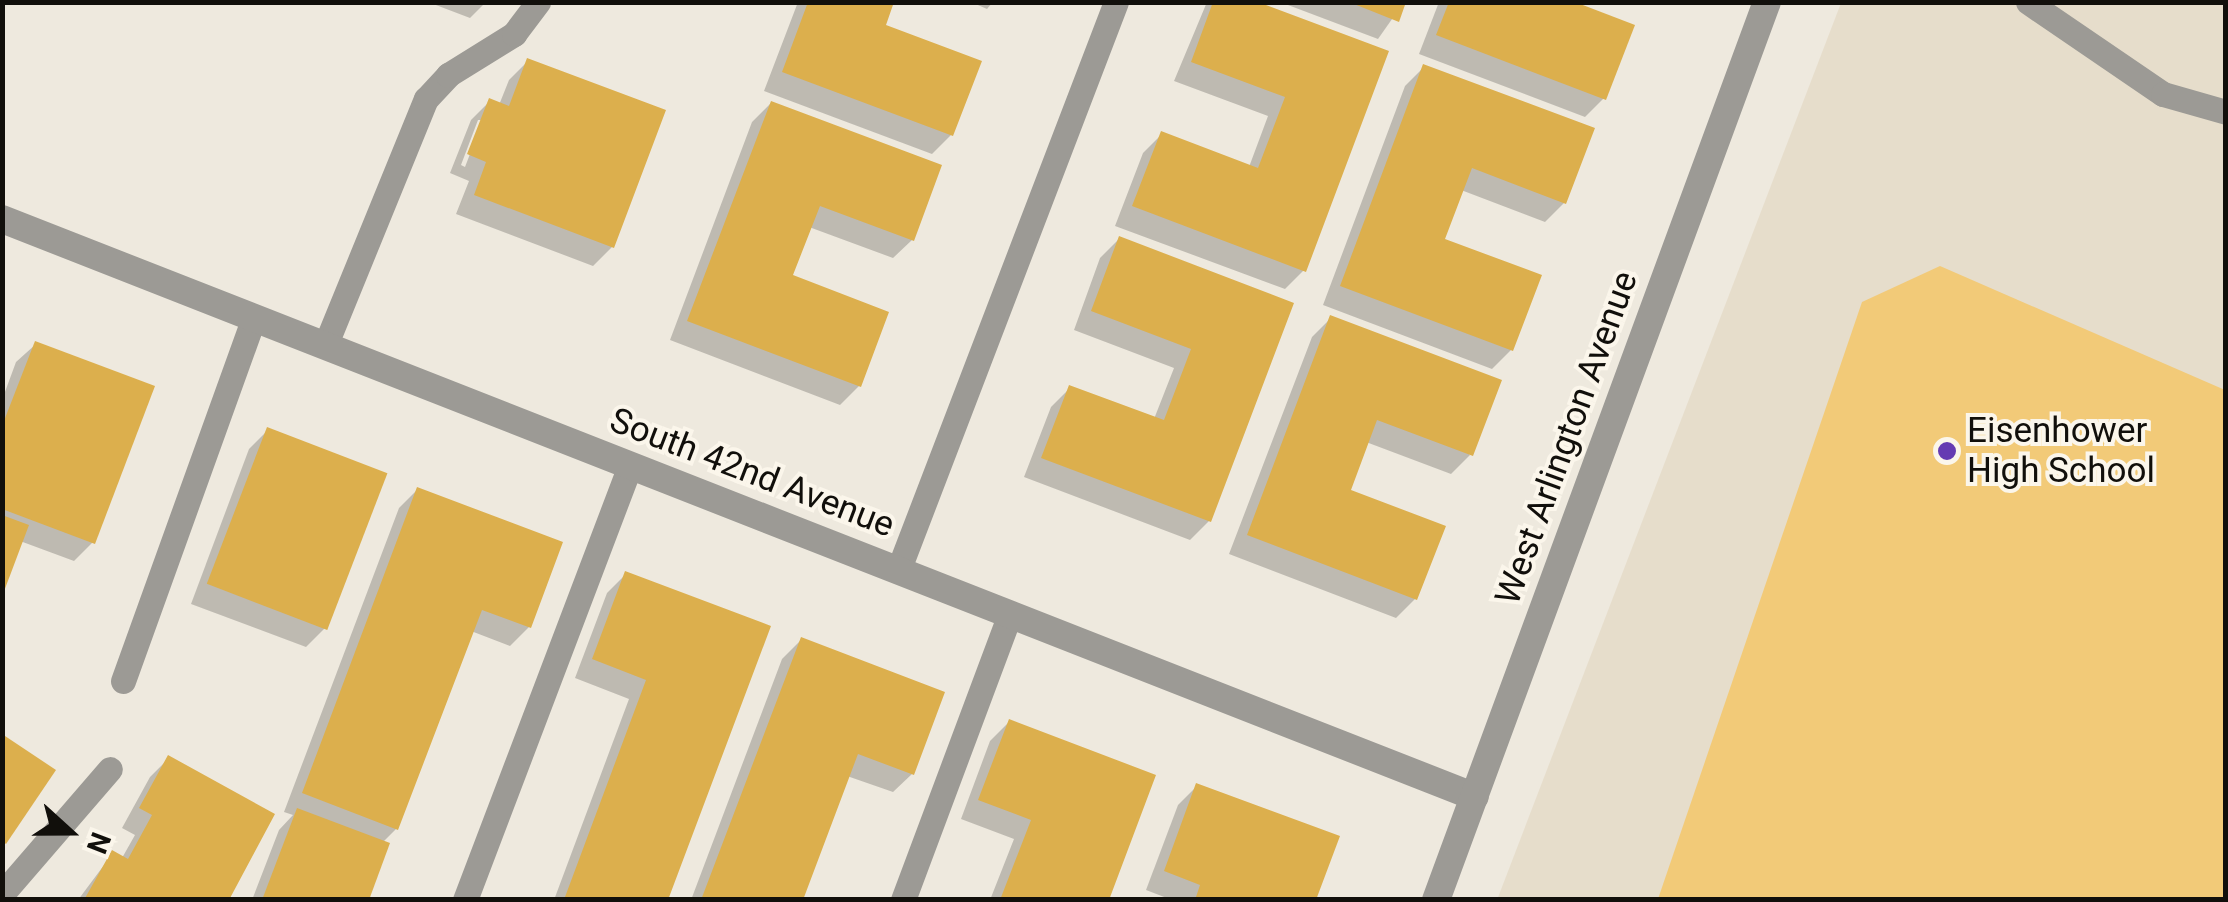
<!DOCTYPE html>
<html>
<head>
<meta charset="utf-8">
<style>
  body { margin:0 }
  #map { position:relative; width:2228px; height:902px; overflow:hidden; background:#eee9de; font-family:Roboto,sans-serif }
  div>[style] { position:absolute }
  [style*='--x'] { left:calc(var(--x)*1px); top:calc(var(--y)*1px); width:calc(var(--w)*1px); rotate:calc(var(--a)*1deg) }
  .built>* { inset:0; background:#e6ddcb }
  .green>* { inset:0; background:#f2ca78 }
  .shadow>* { inset:0; background:#0003 }
  .building>* { inset:0; background:#dcaf4d; transform-origin:0 0 }
  .service>* { height:25px; margin:-12.5px; padding:0 12.5px; transform-origin:12.5px; border-radius:12.5px; background:#9c9a95 }
  .minor>* { height:28px; margin:-14px; padding:0 14px; transform-origin:14px; border-radius:14px; background:#9c9a95 }
  .dots>* { width:28px; height:28px; translate:-50% -50%; box-sizing:border-box; border:5px solid #fbf6eb; border-radius:50% }
  span { translate:-50% -50%; white-space:nowrap; text-align:center; line-height:1.15; -webkit-text-stroke:8px #fbf6eb; paint-order:stroke }
  .poi-label { font-size:35px; color:#110f0b }
  .left { translate:0 -50%; text-align:left }
  .street-label { font-size:35px; color:#110f0b }
  .frame { position:absolute; inset:0; border:5px solid #110f0b; pointer-events:none }
  .north { position:absolute; left:20px; top:782px; width:100px; height:100px; -webkit-text-stroke:8px #fbf6eb; paint-order:stroke; rotate:111deg; font-size:28px; font-weight:700; line-height:40px; text-align:center; color:#110f0b }
  .north::after { content:''; display:block; margin:auto; width:35px; height:45px; background:#110f0b; clip-path:polygon(50% 0,100% 100%,50% 72%,0 100%) }
</style>
</head>
<body>
<div id="map">
  <div class="built">
    <i style="clip-path:polygon(1841px 3px,2225px 3px,2225px 899px,1497px 900px)"></i>
  </div>
  <div class="green">
    <i style="clip-path:polygon(1940px 266px,2225px 390px,2225px 899px,1658px 899px,1862px 302px)"></i>
  </div>
  <div class="shadow">
    <i style="clip-path:polygon(428px 2px,486px 2px,470px 18px)"></i>
    <i style="clip-path:polygon(798px 2px,891px 2px,883px 26px,951px 135px,932px 154px,764px 91px)"></i>
    <i style="clip-path:polygon(971px 2px,993px 2px,987px 9px)"></i>
    <i style="clip-path:polygon(1207px 2px,1251px 2px,1386px 53px,1304px 270px,1285px 289px,1115px 226px,1143px 153px,1162px 134px,1249px 167px,1268px 116px,1174px 81px)"></i>
    <i style="clip-path:polygon(1280px 2px,1404px 2px,1378px 39px)"></i>
    <i style="clip-path:polygon(1439px 2px,1568px 2px,1604px 98px,1585px 117px,1419px 54px)"></i>
    <i style="clip-path:polygon(evenodd,528px 61px,612px 247px,593px 266px,456px 214px,469px 181px,450px 173px,471px 120px,490px 101px,499px 105px,509px 80px,528px 61px,478px 120px,483px 120px,465px 167px,461px 165px,478px 120px)"></i>
    <i style="clip-path:polygon(1424px 67px,1564px 203px,1545px 222px,1461px 190px,1442px 240px,1511px 350px,1492px 369px,1323px 305px,1405px 86px)"></i>
    <i style="clip-path:polygon(771px 103px,912px 240px,893px 258px,809px 227px,790px 277px,859px 386px,840px 405px,670px 340px,752px 122px)"></i>
    <i style="clip-path:polygon(1119px 239px,1291px 304px,1209px 521px,1190px 540px,1024px 477px,1051px 407px,1070px 388px,1154px 419px,1174px 368px,1074px 330px,1100px 258px)"></i>
    <i style="clip-path:polygon(1331px 318px,1470px 455px,1451px 474px,1366px 442px,1348px 492px,1415px 599px,1396px 618px,1229px 554px,1312px 337px)"></i>
    <i style="clip-path:polygon(36px 344px,93px 542px,74px 561px,20px 541px,2px 588px,2px 400px,16px 362px)"></i>
    <i style="clip-path:polygon(268px 430px,325px 628px,306px 647px,191px 604px,249px 449px)"></i>
    <i style="clip-path:polygon(418px 489px,529px 627px,510px 646px,471px 631px,396px 829px,382px 843px,366px 900px,252px 900px,279px 830px,293px 815px,284px 812px,399px 508px)"></i>
    <i style="clip-path:polygon(626px 574px,768px 628px,666px 900px,554px 900px,629px 699px,575px 678px,607px 593px)"></i>
    <i style="clip-path:polygon(801px 640px,912px 774px,893px 792px,847px 776px,801px 900px,691px 900px,782px 659px)"></i>
    <i style="clip-path:polygon(1009px 722px,1106px 900px,990px 900px,1014px 839px,961px 819px,990px 741px)"></i>
    <i style="clip-path:polygon(169px 758px,226px 900px,78px 900px,113px 853px,122px 858px,135px 835px,122px 828px,150px 777px)"></i>
    <i style="clip-path:polygon(1197px 786px,1314px 900px,1172px 900px,1146px 890px,1178px 805px)"></i>
  </div>
  <div class="building">
    <i style="clip-path:polygon(808px 2px,894px 2px,886px 25px,982px 61px,953px 136px,782px 72px)"></i>
    <i style="clip-path:polygon(1213px 2px,1258px 2px,1389px 51px,1306px 272px,1132px 206px,1161px 131px,1258px 168px,1285px 97px,1191px 62px)"></i>
    <i style="clip-path:polygon(1349px 2px,1406px 2px,1399px 22px)"></i>
    <i style="clip-path:polygon(1449px 2px,1575px 2px,1635px 25px,1606px 100px,1436px 35px)"></i>
    <i style="clip-path:polygon(527px 58px,666px 110px,614px 248px,474px 195px,486px 162px,467px 154px,489px 98px,509px 106px)"></i>
    <i style="clip-path:polygon(1423px 64px,1595px 128px,1566px 204px,1472px 168px,1445px 239px,1542px 275px,1513px 351px,1340px 286px)"></i>
    <i style="clip-path:polygon(771px 101px,942px 165px,914px 241px,820px 206px,793px 275px,889px 312px,861px 387px,687px 321px)"></i>
    <i style="clip-path:polygon(1119px 236px,1294px 303px,1211px 522px,1041px 458px,1069px 385px,1164px 420px,1191px 349px,1091px 311px)"></i>
    <i style="clip-path:polygon(1330px 315px,1502px 380px,1473px 456px,1377px 420px,1351px 490px,1446px 526px,1417px 600px,1247px 535px)"></i>
    <i style="clip-path:polygon(35px 341px,155px 386px,95px 544px,2px 509px,2px 426px)"></i>
    <i style="left:267px;top:427px;width:129px;height:168px;rotate:21deg"></i>
    <i style="clip-path:polygon(417px 487px,563px 542px,531px 628px,482px 610px,398px 830px,302px 793px)"></i>
    <i style="clip-path:polygon(2px 515px,29px 525px,3px 594px,2px 594px)"></i>
    <i style="clip-path:polygon(625px 571px,771px 626px,668px 900px,571px 900px,565px 897px,646px 680px,592px 659px)"></i>
    <i style="clip-path:polygon(801px 637px,945px 692px,914px 775px,858px 754px,803px 900px,701px 900px)"></i>
    <i style="clip-path:polygon(1009px 719px,1156px 775px,1109px 900px,1000px 900px,1031px 820px,978px 800px)"></i>
    <i style="clip-path:polygon(2px 734px,56px 770px,6px 844px,2px 841px)"></i>
    <i style="clip-path:polygon(168px 755px,275px 814px,229px 900px,84px 900px,112px 850px,128px 859px,152px 815px,139px 808px)"></i>
    <i style="clip-path:polygon(1196px 783px,1340px 836px,1316px 900px,1195px 900px,1200px 885px,1164px 871px)"></i>
    <i style="clip-path:polygon(297px 808px,390px 843px,369px 900px,262px 900px)"></i>
  </div>
  <div class="service">
    <i style="--x:2028;--y:2;--w:163;--a:34.3"></i>
    <i style="--x:2163;--y:94;--w:66;--a:15.9"></i>
    <i style="--x:325;--y:346;--w:267;--a:-67.8"></i>
    <i style="--x:426;--y:99;--w:33;--a:-47"></i>
    <i style="--x:448;--y:75;--w:78;--a:-31.8"></i>
    <i style="--x:514;--y:34;--w:40;--a:-53"></i>
    <i style="--x:898;--y:571;--w:609;--a:-69.04"></i>
    <i style="--x:123;--y:681;--w:387;--a:-70.2"></i>
    <i style="--x:2;--y:894;--w:165;--a:-49.2"></i>
    <i style="--x:465;--y:900;--w:465;--a:-69.2"></i>
    <i style="--x:903;--y:900;--w:305;--a:-69.5"></i>
  </div>
  <div class="minor">
    <i style="--x:2;--y:219;--w:1582;--a:21.42"></i>
    <i style="--x:1436;--y:900;--w:957;--a:-69.77"></i>
  </div>
  <div class="dots">
    <i style="left:1947px;top:451px;background:#653bb2"></i>
  </div>
  <div class="poi-label">
    <span class="left" style="left:1967px;top:451px">Eisenhower<br>High School</span>
  </div>
  <div class="street-label">
    <span style="left:1567px;top:438px;rotate:-70deg">West Arlington Avenue</span>
    <span style="left:752px;top:473px;rotate:21deg">South 42nd Avenue</span>
  </div>
  <div class="frame"></div>
  <div class="north">N</div>
</div>
</body>
</html>
